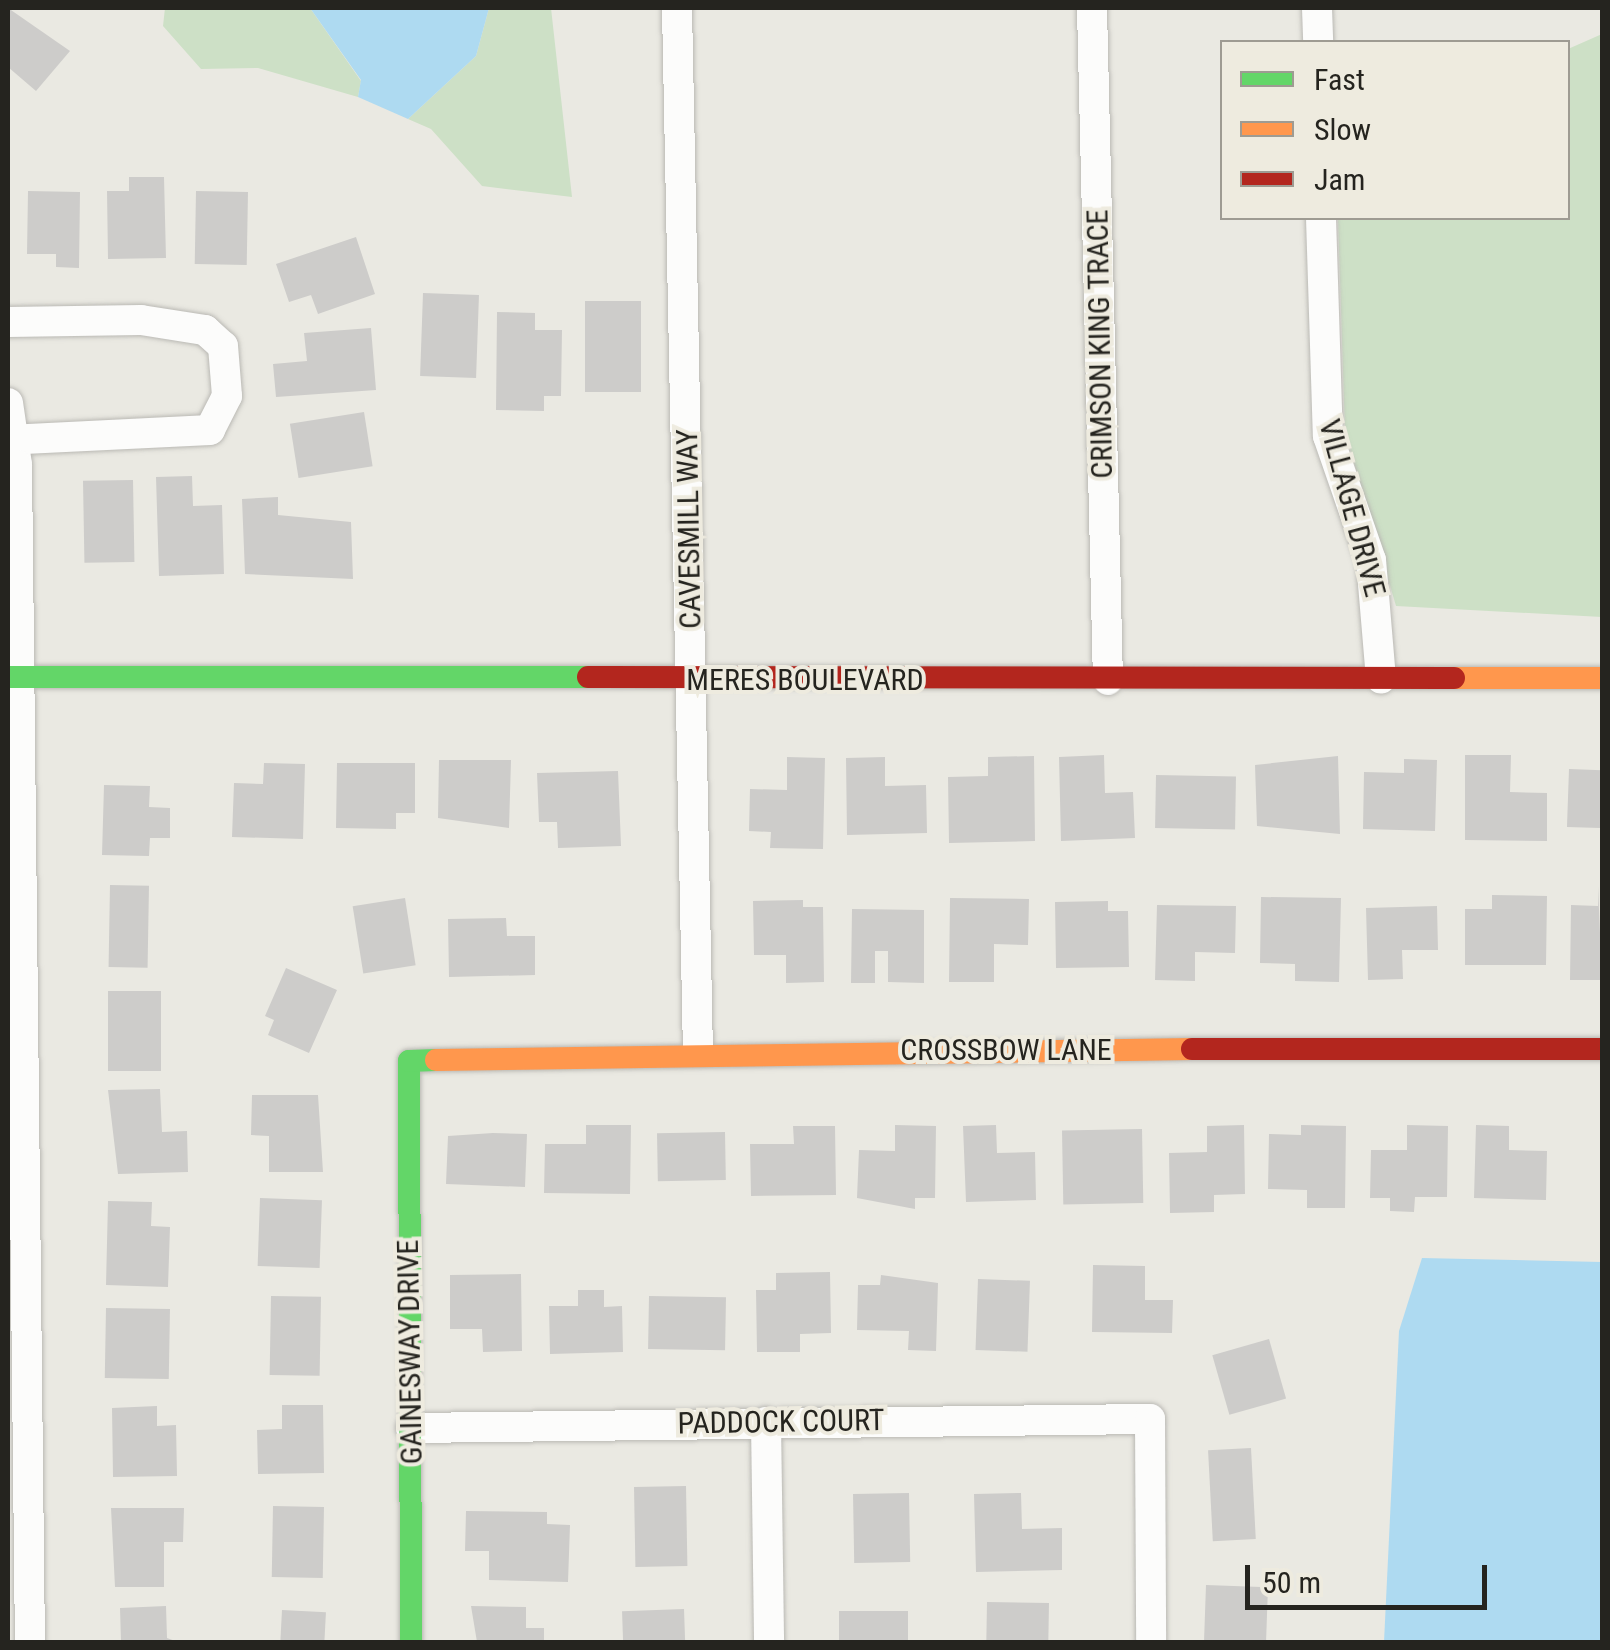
<!DOCTYPE html>
<html>
<head>
<meta charset="utf-8">
<style>
  body { margin:0 }
  #map { position:relative; width:1610px; height:1650px; overflow:hidden; background:#eae9e2; font-family:"Roboto Condensed",sans-serif }
  div>[style] { position:absolute }
  [style*='--x'] { left:calc(var(--x)*1px); top:calc(var(--y)*1px); width:calc(var(--w)*1px); rotate:calc(var(--a)*1deg) }
  .green>* { inset:0; background:#cde0c6 }
  .water>* { inset:0; background:#aedaf1 }
  .building>* { inset:0; background:#cdccca; transform-origin:0 0 }
  .roads { filter:drop-shadow(0 0 2px #bab9b4) drop-shadow(0 0 2px #bab9b4) }
  .street>* { height:30px; margin:-15px; padding:0 15px; transform-origin:15px; border-radius:15px; background:#fcfcfb }
  .fast>* { height:22px; margin:-11px; padding:0 11px; transform-origin:11px; border-radius:11px; background:#63d668 }
  .slow>* { height:22px; margin:-11px; padding:0 11px; transform-origin:11px; border-radius:11px; background:#ff974d }
  .jam>* { height:22px; margin:-11px; padding:0 11px; transform-origin:11px; border-radius:11px; background:#b3261e }
  span { translate:-50% -50%; white-space:nowrap; text-align:center; line-height:1.15; -webkit-text-stroke:8px #eeebdf; paint-order:stroke }
  .street-label { font-size:30px; color:#25241f }
  .frame { position:absolute; inset:0; border:10px solid #25241f; pointer-events:none }
  .legend { position:absolute; left:1220px; top:40px; width:350px; height:180px; box-sizing:border-box; background:#eeebdf; border:2px solid #9e9b92; margin:0; padding:12px 18px; list-style:none; font-size:30px; color:#25241f }
  .legend li { display:flex; align-items:center; gap:20px; height:50px }
  .legend b { width:50px; border:2px solid #9e9b92 }
  .scale { position:absolute; left:1245px; top:1565px; width:242px; height:45px; box-sizing:border-box; border:5px solid #25241f; border-top:0; padding-left:12px; font-size:30px; line-height:35px; white-space:nowrap; color:#25241f; -webkit-text-stroke:8px #eeebdf; paint-order:stroke }
</style>
</head>
<body>
<div id="map">
  <div class="green">
    <i style="clip-path:polygon(165px 8px,310px 8px,361px 81px,358px 97px,258px 68px,201px 69px,163px 26px)"></i>
    <i style="clip-path:polygon(489px 8px,551px 8px,572px 197px,482px 186px,431px 129px,408px 119px,476px 56px)"></i>
    <i style="clip-path:polygon(1602px 34px,1602px 617px,1396px 606px,1345px 432px,1338px 218px,1568px 218px,1568px 49px)"></i>
  </div>
  <div class="water">
    <i style="clip-path:polygon(310px 8px,489px 8px,476px 56px,408px 119px,358px 97px,361px 80px)"></i>
    <i style="clip-path:polygon(1422px 1258px,1602px 1262px,1602px 1642px,1384px 1642px,1399px 1331px)"></i>
  </div>
  <div class="building">
    <i style="clip-path:polygon(8px 8px,70px 51px,36px 91px,8px 67px)"></i>
    <i style="clip-path:polygon(129px 177px,164px 177px,166px 258px,108px 259px,107px 191px,129px 191px)"></i>
    <i style="clip-path:polygon(28px 191px,80px 192px,79px 268px,56px 267px,56px 254px,27px 254px)"></i>
    <i style="left:196px;top:191px;width:52px;height:73px;rotate:1deg"></i>
    <i style="clip-path:polygon(356px 237px,375px 294px,318px 314px,311px 295px,289px 302px,276px 264px)"></i>
    <i style="left:423px;top:293px;width:56px;height:83px;rotate:2deg"></i>
    <i style="left:585px;top:301px;width:56px;height:91px"></i>
    <i style="clip-path:polygon(497px 312px,535px 313px,535px 330px,562px 330px,561px 396px,544px 396px,544px 411px,496px 410px)"></i>
    <i style="clip-path:polygon(371px 328px,376px 390px,276px 397px,273px 364px,307px 361px,304px 333px)"></i>
    <i style="left:364px;top:412px;width:55px;height:75px;rotate:81deg"></i>
    <i style="clip-path:polygon(192px 476px,193px 506px,222px 505px,224px 574px,159px 576px,156px 477px)"></i>
    <i style="left:133px;top:480px;width:82px;height:50px;rotate:89deg"></i>
    <i style="clip-path:polygon(278px 497px,278px 515px,351px 522px,353px 579px,245px 574px,242px 499px)"></i>
    <i style="clip-path:polygon(1104px 755px,1105px 793px,1133px 792px,1135px 838px,1061px 841px,1059px 757px)"></i>
    <i style="clip-path:polygon(1465px 755px,1511px 755px,1510px 792px,1547px 793px,1547px 841px,1465px 840px)"></i>
    <i style="clip-path:polygon(1034px 756px,1035px 841px,949px 843px,948px 777px,988px 776px,988px 757px)"></i>
    <i style="clip-path:polygon(1338px 756px,1340px 834px,1257px 826px,1255px 765px)"></i>
    <i style="clip-path:polygon(787px 757px,825px 758px,823px 849px,770px 848px,771px 832px,749px 831px,750px 789px,787px 790px)"></i>
    <i style="clip-path:polygon(885px 757px,885px 786px,926px 785px,927px 833px,847px 835px,846px 758px)"></i>
    <i style="clip-path:polygon(1404px 759px,1437px 760px,1435px 831px,1363px 829px,1364px 772px,1404px 773px)"></i>
    <i style="clip-path:polygon(439px 760px,511px 760px,509px 828px,438px 818px)"></i>
    <i style="clip-path:polygon(264px 763px,305px 764px,303px 839px,232px 837px,234px 783px,263px 784px)"></i>
    <i style="clip-path:polygon(337px 763px,415px 763px,415px 813px,396px 813px,396px 829px,336px 828px)"></i>
    <i style="left:1569px;top:769px;width:33px;height:58px;rotate:2deg"></i>
    <i style="clip-path:polygon(618px 771px,621px 846px,558px 848px,557px 822px,539px 822px,537px 773px)"></i>
    <i style="left:1156px;top:775px;width:80px;height:53px;rotate:1deg"></i>
    <i style="clip-path:polygon(104px 785px,150px 786px,149px 807px,170px 808px,170px 838px,150px 838px,149px 856px,102px 855px)"></i>
    <i style="left:110px;top:885px;width:39px;height:82px;rotate:1deg"></i>
    <i style="clip-path:polygon(1598px 886px,1602px 980px,1570px 980px,1571px 905px,1598px 906px)"></i>
    <i style="clip-path:polygon(1492px 895px,1547px 896px,1546px 965px,1465px 965px,1465px 909px,1492px 909px)"></i>
    <i style="clip-path:polygon(1261px 897px,1341px 898px,1339px 982px,1295px 981px,1295px 964px,1260px 963px)"></i>
    <i style="left:405px;top:898px;width:68px;height:53px;rotate:81deg"></i>
    <i style="clip-path:polygon(950px 898px,1029px 899px,1028px 945px,994px 944px,994px 982px,949px 982px)"></i>
    <i style="clip-path:polygon(803px 900px,803px 907px,823px 907px,824px 982px,786px 983px,786px 955px,754px 955px,753px 901px)"></i>
    <i style="clip-path:polygon(1108px 901px,1108px 911px,1128px 911px,1129px 967px,1056px 968px,1055px 902px)"></i>
    <i style="clip-path:polygon(1157px 905px,1236px 906px,1235px 953px,1195px 952px,1195px 981px,1155px 980px)"></i>
    <i style="clip-path:polygon(1437px 906px,1438px 950px,1402px 950px,1403px 979px,1368px 980px,1366px 908px)"></i>
    <i style="clip-path:polygon(852px 909px,924px 910px,924px 983px,888px 982px,888px 951px,875px 951px,875px 983px,851px 983px)"></i>
    <i style="clip-path:polygon(506px 918px,507px 936px,535px 936px,535px 975px,449px 977px,448px 919px)"></i>
    <i style="clip-path:polygon(286px 968px,337px 990px,309px 1053px,268px 1035px,274px 1020px,265px 1016px)"></i>
    <i style="left:108px;top:991px;width:53px;height:80px"></i>
    <i style="clip-path:polygon(160px 1089px,162px 1132px,187px 1131px,188px 1172px,118px 1174px,108px 1090px)"></i>
    <i style="clip-path:polygon(252px 1095px,318px 1095px,323px 1172px,269px 1172px,269px 1136px,251px 1135px)"></i>
    <i style="clip-path:polygon(586px 1125px,631px 1125px,630px 1194px,544px 1193px,545px 1144px,586px 1144px)"></i>
    <i style="clip-path:polygon(895px 1125px,936px 1126px,935px 1198px,915px 1198px,915px 1209px,857px 1198px,859px 1150px,895px 1151px)"></i>
    <i style="clip-path:polygon(996px 1125px,997px 1153px,1035px 1152px,1036px 1200px,966px 1202px,963px 1126px)"></i>
    <i style="clip-path:polygon(1244px 1125px,1245px 1194px,1214px 1195px,1214px 1212px,1170px 1213px,1169px 1153px,1207px 1152px,1207px 1126px)"></i>
    <i style="clip-path:polygon(1301px 1125px,1346px 1126px,1345px 1208px,1307px 1208px,1307px 1190px,1268px 1189px,1269px 1134px,1301px 1135px)"></i>
    <i style="clip-path:polygon(1407px 1125px,1448px 1126px,1447px 1197px,1415px 1197px,1414px 1212px,1390px 1211px,1390px 1198px,1370px 1198px,1371px 1150px,1407px 1150px)"></i>
    <i style="clip-path:polygon(1476px 1125px,1509px 1126px,1509px 1150px,1547px 1151px,1546px 1200px,1474px 1198px)"></i>
    <i style="clip-path:polygon(793px 1126px,835px 1126px,836px 1195px,751px 1196px,750px 1144px,794px 1144px)"></i>
    <i style="left:1142px;top:1129px;width:74px;height:80px;rotate:89deg"></i>
    <i style="left:725px;top:1132px;width:48px;height:68px;rotate:89deg"></i>
    <i style="clip-path:polygon(493px 1133px,527px 1134px,525px 1187px,446px 1184px,448px 1136px)"></i>
    <i style="left:260px;top:1198px;width:62px;height:68px;rotate:2deg"></i>
    <i style="clip-path:polygon(108px 1201px,152px 1202px,151px 1226px,170px 1227px,168px 1287px,106px 1285px)"></i>
    <i style="clip-path:polygon(1093px 1265px,1145px 1266px,1145px 1300px,1173px 1300px,1172px 1333px,1092px 1332px)"></i>
    <i style="clip-path:polygon(830px 1272px,831px 1333px,800px 1334px,800px 1352px,757px 1352px,756px 1290px,776px 1290px,776px 1273px)"></i>
    <i style="clip-path:polygon(521px 1274px,522px 1351px,483px 1352px,482px 1329px,450px 1329px,450px 1275px)"></i>
    <i style="clip-path:polygon(881px 1275px,938px 1283px,936px 1351px,908px 1350px,909px 1331px,857px 1330px,858px 1285px,880px 1285px)"></i>
    <i style="left:978px;top:1279px;width:52px;height:71px;rotate:2deg"></i>
    <i style="clip-path:polygon(578px 1290px,604px 1290px,604px 1307px,622px 1306px,623px 1352px,550px 1354px,549px 1306px,578px 1306px)"></i>
    <i style="left:271px;top:1296px;width:50px;height:79px;rotate:1deg"></i>
    <i style="left:649px;top:1296px;width:77px;height:53px;rotate:1deg"></i>
    <i style="left:106px;top:1308px;width:64px;height:70px;rotate:1deg"></i>
    <i style="left:1269px;top:1339px;width:62px;height:59px;rotate:74deg"></i>
    <i style="clip-path:polygon(282px 1405px,323px 1405px,324px 1473px,258px 1474px,257px 1430px,282px 1429px)"></i>
    <i style="clip-path:polygon(157px 1406px,157px 1426px,176px 1425px,177px 1476px,113px 1477px,112px 1408px)"></i>
    <i style="left:1251px;top:1448px;width:91px;height:43px;rotate:87deg"></i>
    <i style="left:686px;top:1486px;width:80px;height:52px;rotate:89deg"></i>
    <i style="left:909px;top:1493px;width:69px;height:56px;rotate:89deg"></i>
    <i style="clip-path:polygon(1021px 1493px,1022px 1529px,1062px 1528px,1062px 1570px,976px 1572px,974px 1494px)"></i>
    <i style="left:273px;top:1506px;width:51px;height:71px;rotate:1deg"></i>
    <i style="clip-path:polygon(111px 1508px,184px 1508px,183px 1542px,164px 1542px,164px 1587px,115px 1587px)"></i>
    <i style="clip-path:polygon(466px 1511px,547px 1512px,547px 1524px,570px 1525px,568px 1582px,489px 1580px,489px 1551px,465px 1551px)"></i>
    <i style="left:1206px;top:1585px;width:62px;height:57px;rotate:2deg"></i>
    <i style="left:987px;top:1602px;width:62px;height:40px;rotate:1deg"></i>
    <i style="clip-path:polygon(166px 1606px,167px 1638px,178px 1642px,121px 1642px,120px 1608px)"></i>
    <i style="clip-path:polygon(471px 1606px,526px 1607px,526px 1628px,544px 1628px,544px 1642px,477px 1642px)"></i>
    <i style="left:684px;top:1609px;width:33px;height:62px;rotate:88deg"></i>
    <i style="left:282px;top:1610px;width:44px;height:32px;rotate:3deg"></i>
    <i style="left:908px;top:1611px;width:31px;height:69px;rotate:90deg"></i>
  </div>
  <div class="roads">
    <div class="street">
      <i style="--x:677;--y:8;--w:1042;--a:88.85"></i>
      <i style="--x:1092;--y:8;--w:672;--a:88.64"></i>
      <i style="--x:1317;--y:8;--w:34;--a:88"></i>
      <i style="--x:1321;--y:218;--w:218;--a:88.2"></i>
      <i style="--x:1328;--y:436;--w:131;--a:70.9"></i>
      <i style="--x:1371;--y:560;--w:119;--a:85.2"></i>
      <i style="--x:8;--y:322;--w:133;--a:-0.9"></i>
      <i style="--x:141;--y:320;--w:65;--a:8.9"></i>
      <i style="--x:205;--y:330;--w:24;--a:42"></i>
      <i style="--x:223;--y:346;--w:50;--a:85.4"></i>
      <i style="--x:227;--y:396;--w:38;--a:117"></i>
      <i style="--x:210;--y:430;--w:202;--a:177.2"></i>
      <i style="--x:8;--y:403;--w:63;--a:81.7"></i>
      <i style="--x:17;--y:465;--w:1177;--a:89.37"></i>
      <i style="--x:766;--y:1422;--w:220;--a:89.2"></i>
      <i style="--x:411;--y:1428;--w:739;--a:-0.7"></i>
      <i style="--x:1150;--y:1419;--w:223;--a:89.7"></i>
    </div>
    <div class="fast">
      <i style="--x:8;--y:677;--w:580;--a:0"></i>
      <i style="--x:411;--y:1642;--w:581;--a:-90.2"></i>
      <i style="--x:409;--y:1061;--w:27;--a:-2"></i>
    </div>
    <div class="slow">
      <i style="--x:1454;--y:678;--w:148;--a:0"></i>
      <i style="--x:436;--y:1060;--w:756;--a:-0.83"></i>
    </div>
    <div class="jam">
      <i style="--x:588;--y:677;--w:866;--a:0.07"></i>
      <i style="--x:1192;--y:1049;--w:410;--a:0"></i>
    </div>
  </div>
  <div class="street-label">
    <span style="left:1100px;top:344px;rotate:-91deg">CRIMSON KING TRACE</span>
    <span style="left:1352px;top:508px;rotate:75deg">VILLAGE DRIVE</span>
    <span style="left:689px;top:529px;rotate:-91deg">CAVESMILL WAY</span>
    <span style="left:805px;top:680px">MERES BOULEVARD</span>
    <span style="left:1006px;top:1050px">CROSSBOW LANE</span>
    <span style="left:410px;top:1352px;rotate:-91deg">GAINESWAY DRIVE</span>
    <span style="left:781px;top:1422px;rotate:-1deg">PADDOCK COURT</span>
  </div>
  <div class="frame"></div>
  <ul class="legend">
  <li><b style="height:12px;background:#63d668"></b>Fast</li>
  <li><b style="height:12px;background:#ff974d"></b>Slow</li>
  <li><b style="height:12px;background:#b3261e"></b>Jam</li>
  </ul>
  <div class="scale">50 m</div>
</div>
</body>
</html>
